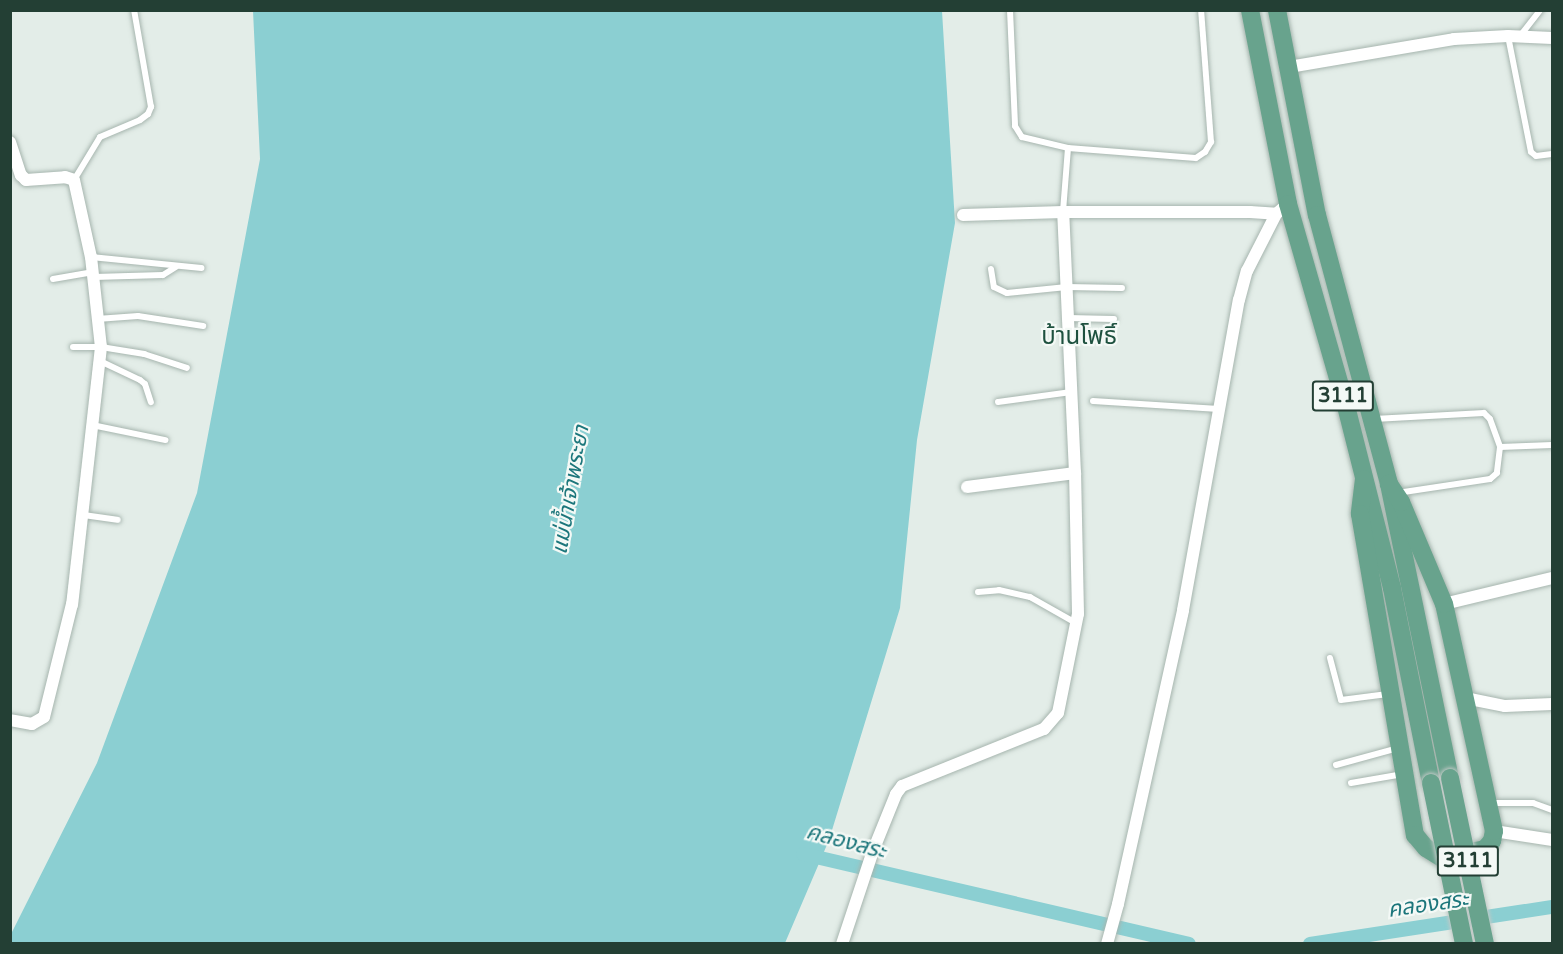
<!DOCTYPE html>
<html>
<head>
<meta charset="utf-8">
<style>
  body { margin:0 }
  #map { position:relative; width:1563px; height:954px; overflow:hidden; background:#e3ede8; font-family:"Varela Round","Noto Sans Thai",sans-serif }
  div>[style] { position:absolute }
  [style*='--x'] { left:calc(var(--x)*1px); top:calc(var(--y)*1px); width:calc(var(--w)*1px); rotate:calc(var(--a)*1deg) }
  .water>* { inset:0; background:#8bcfd2 }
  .canal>* { height:14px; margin:-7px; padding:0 7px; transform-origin:7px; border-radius:7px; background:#8bcfd2 }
  .roads { filter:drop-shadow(0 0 2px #a6b5ae) drop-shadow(0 0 2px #a6b5ae) }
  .lane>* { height:6px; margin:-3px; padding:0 3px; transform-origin:3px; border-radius:3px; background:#fff }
  .street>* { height:12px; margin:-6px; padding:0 6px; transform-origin:6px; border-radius:6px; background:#fff }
  .primary>* { height:18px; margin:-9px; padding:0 9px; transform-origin:9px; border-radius:9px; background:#68a38d }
  .bridges { filter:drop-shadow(0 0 2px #c1c9c6) drop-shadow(0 0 2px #c1c9c6) }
  .primary-bridge>* { height:18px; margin:-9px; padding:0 9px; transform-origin:9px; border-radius:9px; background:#68a38d }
  span { translate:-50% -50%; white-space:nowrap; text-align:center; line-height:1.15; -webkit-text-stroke:4.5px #f4f9f6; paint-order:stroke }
  .shield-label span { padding:2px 4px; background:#f4f9f6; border:2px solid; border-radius:4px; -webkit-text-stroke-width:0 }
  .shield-label { font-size:20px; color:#233f34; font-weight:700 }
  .water-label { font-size:22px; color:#1c767b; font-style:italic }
  .quarter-label { font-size:24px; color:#1e513f }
  .frame { position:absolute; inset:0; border:12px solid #233f34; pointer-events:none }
</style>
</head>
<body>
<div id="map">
  <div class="water">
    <i style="clip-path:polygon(253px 11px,942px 11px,955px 223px,917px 440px,900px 608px,829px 840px,785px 943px,11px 943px,11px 934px,97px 763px,197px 493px,260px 159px)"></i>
  </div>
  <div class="canal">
    <i style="--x:803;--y:854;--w:396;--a:13.1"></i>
    <i style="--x:1310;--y:944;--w:245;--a:-8.7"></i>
  </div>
  <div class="roads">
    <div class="lane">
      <i style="--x:1010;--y:10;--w:116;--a:87.5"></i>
      <i style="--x:1015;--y:126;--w:13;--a:58"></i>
      <i style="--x:1022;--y:137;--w:47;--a:13.4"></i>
      <i style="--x:1068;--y:148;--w:64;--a:94.5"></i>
      <i style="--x:1508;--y:36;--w:118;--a:78.8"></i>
      <i style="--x:1531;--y:152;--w:6;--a:39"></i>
      <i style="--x:1536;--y:156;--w:16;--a:-7"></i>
      <i style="--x:1520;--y:36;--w:33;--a:-52"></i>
      <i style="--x:1068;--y:148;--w:128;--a:4.5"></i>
      <i style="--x:1196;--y:158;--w:11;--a:-34"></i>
      <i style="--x:1205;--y:152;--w:12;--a:-59"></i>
      <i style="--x:1211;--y:142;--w:132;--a:-94.3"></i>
      <i style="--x:74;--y:180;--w:50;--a:-58.8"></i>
      <i style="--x:100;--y:137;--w:43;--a:-23"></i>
      <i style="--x:140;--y:120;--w:10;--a:-37"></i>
      <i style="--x:148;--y:114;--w:8;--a:-67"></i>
      <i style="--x:151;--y:107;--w:98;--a:-99.9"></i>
      <i style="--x:91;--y:257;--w:111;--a:5.7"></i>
      <i style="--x:991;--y:269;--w:18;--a:81"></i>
      <i style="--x:994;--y:287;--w:14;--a:25"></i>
      <i style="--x:1007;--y:293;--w:60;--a:-5.7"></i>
      <i style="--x:1067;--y:287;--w:55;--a:1"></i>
      <i style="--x:94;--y:277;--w:69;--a:-1.7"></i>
      <i style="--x:163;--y:275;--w:15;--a:-32"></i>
      <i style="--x:53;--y:279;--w:41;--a:-9.9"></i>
      <i style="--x:1068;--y:318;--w:46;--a:1.2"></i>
      <i style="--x:97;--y:319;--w:41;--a:-4.2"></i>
      <i style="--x:138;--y:316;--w:66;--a:8.7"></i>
      <i style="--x:73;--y:347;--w:28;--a:0"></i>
      <i style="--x:101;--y:347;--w:44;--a:9.2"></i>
      <i style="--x:144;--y:354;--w:45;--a:18"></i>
      <i style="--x:100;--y:361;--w:44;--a:25.4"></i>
      <i style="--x:140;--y:380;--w:6;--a:39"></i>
      <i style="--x:145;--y:384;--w:19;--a:72"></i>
      <i style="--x:1093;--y:401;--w:126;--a:3.6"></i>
      <i style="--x:998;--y:402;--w:74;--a:-7.8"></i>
      <i style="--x:1374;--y:419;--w:110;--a:-3.1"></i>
      <i style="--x:1484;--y:413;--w:8;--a:45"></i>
      <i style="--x:1490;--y:419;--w:30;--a:70"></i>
      <i style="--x:1500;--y:447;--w:26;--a:97"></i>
      <i style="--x:1497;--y:473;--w:9;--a:139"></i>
      <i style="--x:1490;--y:479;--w:94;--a:171.4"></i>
      <i style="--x:92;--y:425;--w:75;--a:11.6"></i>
      <i style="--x:1500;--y:447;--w:52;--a:-2.2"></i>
      <i style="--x:83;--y:515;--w:35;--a:8"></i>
      <i style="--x:978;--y:592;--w:21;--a:-5"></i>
      <i style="--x:999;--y:590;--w:32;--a:13"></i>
      <i style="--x:1030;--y:597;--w:53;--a:29.5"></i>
      <i style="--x:1330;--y:658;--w:43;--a:75.3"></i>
      <i style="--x:1341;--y:700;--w:47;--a:-7.3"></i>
      <i style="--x:1336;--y:765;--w:64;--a:-15.3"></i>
      <i style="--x:1351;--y:783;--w:53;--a:-9.8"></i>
      <i style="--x:1489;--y:803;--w:44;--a:0"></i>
      <i style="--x:1533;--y:803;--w:20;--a:20"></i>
    </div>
    <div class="street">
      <i style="--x:1289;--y:67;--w:167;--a:-9.6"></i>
      <i style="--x:1454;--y:39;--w:54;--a:-3.2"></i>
      <i style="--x:1508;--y:36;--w:44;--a:2.6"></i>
      <i style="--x:10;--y:142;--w:35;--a:72"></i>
      <i style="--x:21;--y:175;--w:7;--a:45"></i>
      <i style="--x:26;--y:180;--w:39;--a:-4"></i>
      <i style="--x:65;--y:177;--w:9;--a:18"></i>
      <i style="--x:74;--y:180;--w:79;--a:77.6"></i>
      <i style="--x:91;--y:257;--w:91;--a:83.7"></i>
      <i style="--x:101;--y:347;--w:259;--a:96.4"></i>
      <i style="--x:72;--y:604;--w:116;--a:103.9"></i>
      <i style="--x:44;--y:717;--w:14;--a:150"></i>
      <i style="--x:32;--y:724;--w:22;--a:-170"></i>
      <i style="--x:963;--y:215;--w:100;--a:-1.7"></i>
      <i style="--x:1063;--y:212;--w:187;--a:0"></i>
      <i style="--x:1250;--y:212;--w:26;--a:4"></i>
      <i style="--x:967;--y:487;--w:109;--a:-7.4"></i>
      <i style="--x:1444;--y:604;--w:111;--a:-13.5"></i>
      <i style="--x:1465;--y:698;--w:41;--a:11.3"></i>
      <i style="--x:1505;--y:706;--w:47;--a:-2.4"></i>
      <i style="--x:1494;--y:831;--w:59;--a:8.8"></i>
      <i style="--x:842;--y:944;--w:98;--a:-71.6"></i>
      <i style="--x:873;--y:851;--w:61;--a:-68"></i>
      <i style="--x:896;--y:794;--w:10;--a:-53"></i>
      <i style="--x:902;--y:786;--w:153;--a:-21.9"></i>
      <i style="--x:1044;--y:729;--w:21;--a:-49"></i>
      <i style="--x:1058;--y:713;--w:101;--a:-78.6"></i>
      <i style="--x:1078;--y:614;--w:141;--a:-91.2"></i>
      <i style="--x:1075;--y:473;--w:261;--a:-92.6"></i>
      <i style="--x:1107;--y:944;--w:41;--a:-74.6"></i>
      <i style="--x:1118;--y:904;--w:301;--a:-77.5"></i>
      <i style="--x:1183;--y:610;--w:315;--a:-79.8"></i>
      <i style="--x:1239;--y:300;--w:30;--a:-75"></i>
      <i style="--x:1247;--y:271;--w:64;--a:-63"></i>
      <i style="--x:1276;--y:214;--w:16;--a:-40"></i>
    </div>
    <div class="primary">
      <i style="--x:1250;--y:10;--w:198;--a:78.9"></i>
      <i style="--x:1288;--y:204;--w:210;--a:74"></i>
      <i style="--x:1346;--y:406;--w:188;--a:75.8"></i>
      <i style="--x:1392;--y:588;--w:199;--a:78.7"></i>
      <i style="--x:1277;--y:10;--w:209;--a:79"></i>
      <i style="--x:1317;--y:215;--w:278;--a:75"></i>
      <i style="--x:1389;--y:484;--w:300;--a:78.3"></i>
      <i style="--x:1364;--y:479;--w:35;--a:97"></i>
      <i style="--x:1360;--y:514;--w:326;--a:80.3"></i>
      <i style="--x:1415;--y:835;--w:17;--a:50"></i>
      <i style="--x:1426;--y:848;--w:19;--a:32"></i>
      <i style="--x:1442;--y:858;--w:44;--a:-11.8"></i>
      <i style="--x:1485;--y:849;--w:11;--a:-49"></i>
      <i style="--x:1492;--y:841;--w:10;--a:-79"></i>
      <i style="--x:1494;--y:831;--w:232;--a:-102.4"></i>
      <i style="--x:1444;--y:604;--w:111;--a:-112.9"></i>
      <i style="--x:1401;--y:502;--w:22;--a:-124"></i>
    </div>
  </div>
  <div class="bridges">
    <div class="primary-bridge">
      <i style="--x:1450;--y:778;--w:170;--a:78.1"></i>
      <i style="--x:1431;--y:783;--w:164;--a:78.4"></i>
    </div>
  </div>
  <div class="shield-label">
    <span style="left:1343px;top:396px">3111</span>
    <span style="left:1468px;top:861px">3111</span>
  </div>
  <div class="water-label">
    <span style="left:571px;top:490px;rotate:-80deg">แม่น้ำเจ้าพระยา</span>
    <span style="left:846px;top:842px;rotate:15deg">คลองสระ</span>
    <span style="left:1428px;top:905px;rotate:-8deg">คลองสระ</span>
  </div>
  <div class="quarter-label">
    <span style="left:1079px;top:337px">บ้านโพธิ์</span>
  </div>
  <div class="frame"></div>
</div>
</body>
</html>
